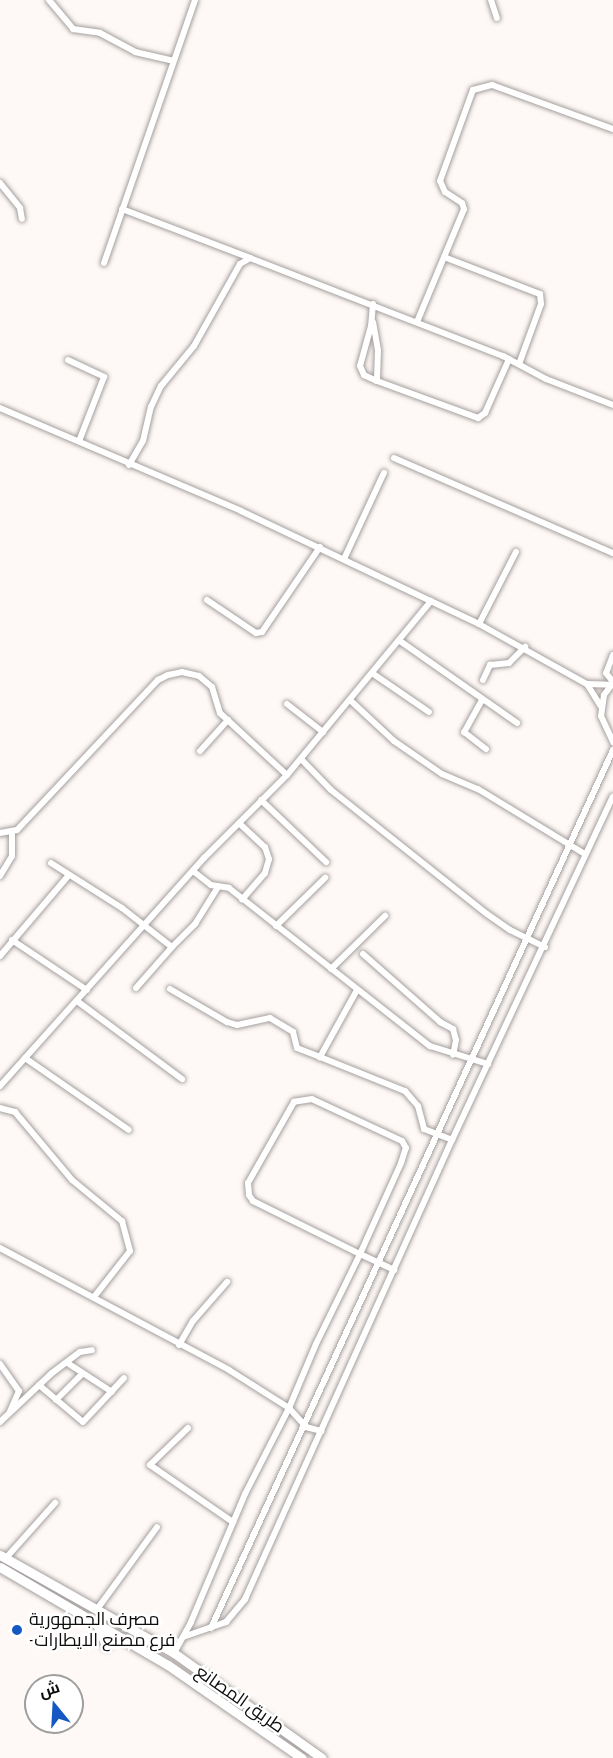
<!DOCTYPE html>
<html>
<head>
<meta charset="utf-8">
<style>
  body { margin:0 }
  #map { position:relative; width:613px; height:1758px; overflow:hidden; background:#fef9f6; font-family:"PT Sans Narrow",Cairo,sans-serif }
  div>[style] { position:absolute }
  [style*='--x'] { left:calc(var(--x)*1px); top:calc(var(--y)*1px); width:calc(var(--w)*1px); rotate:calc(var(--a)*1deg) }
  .roads { filter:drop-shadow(0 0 2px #a59f9d) drop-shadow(0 0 2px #a59f9d) }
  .street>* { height:6px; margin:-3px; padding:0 3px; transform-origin:3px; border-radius:3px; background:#fff }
  .primary>* { height:9px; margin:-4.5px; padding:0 4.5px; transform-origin:4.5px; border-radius:4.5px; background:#fff }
  .dots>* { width:16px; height:16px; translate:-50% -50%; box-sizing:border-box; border:3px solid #fff; border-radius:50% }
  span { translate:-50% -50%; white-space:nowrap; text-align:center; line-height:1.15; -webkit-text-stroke:5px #fff; paint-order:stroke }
  .poi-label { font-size:18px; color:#0f0d0c }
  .left { translate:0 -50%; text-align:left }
  .street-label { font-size:18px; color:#0f0d0c }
  .north { position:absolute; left:24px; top:1674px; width:60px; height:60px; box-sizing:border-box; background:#fff; border:2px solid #9f9e9e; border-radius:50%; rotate:342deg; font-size:16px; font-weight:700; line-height:24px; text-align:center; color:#0f0d0c }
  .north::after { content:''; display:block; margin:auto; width:21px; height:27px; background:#1458c3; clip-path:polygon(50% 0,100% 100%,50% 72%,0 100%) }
</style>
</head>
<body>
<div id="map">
  <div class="roads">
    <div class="street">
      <i style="--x:49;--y:0;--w:38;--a:50"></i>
      <i style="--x:73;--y:29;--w:27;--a:8"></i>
      <i style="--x:100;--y:33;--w:40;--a:28"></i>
      <i style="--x:135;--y:52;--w:39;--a:13"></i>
      <i style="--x:491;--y:0;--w:19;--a:72"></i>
      <i style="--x:0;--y:183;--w:32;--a:51"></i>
      <i style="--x:20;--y:208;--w:11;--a:80"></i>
      <i style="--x:122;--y:209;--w:137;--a:20.9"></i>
      <i style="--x:444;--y:257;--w:103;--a:21.1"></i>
      <i style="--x:540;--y:294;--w:10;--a:84"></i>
      <i style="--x:541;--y:304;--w:64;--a:110.1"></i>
      <i style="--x:104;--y:263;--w:278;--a:-70.9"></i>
      <i style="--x:373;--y:304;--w:22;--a:95"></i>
      <i style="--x:371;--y:326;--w:41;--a:105.4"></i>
      <i style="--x:360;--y:366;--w:10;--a:66"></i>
      <i style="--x:364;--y:375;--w:14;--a:25"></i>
      <i style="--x:377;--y:381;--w:108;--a:20.1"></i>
      <i style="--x:478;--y:418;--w:9;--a:-36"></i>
      <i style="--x:485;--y:413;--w:59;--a:-66"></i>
      <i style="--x:373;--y:322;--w:28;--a:80"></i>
      <i style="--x:378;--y:350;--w:31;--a:92"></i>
      <i style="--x:417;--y:322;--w:122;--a:-67.4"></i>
      <i style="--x:464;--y:209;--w:6;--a:-108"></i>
      <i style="--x:462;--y:203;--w:20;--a:-147"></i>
      <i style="--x:445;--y:192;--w:12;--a:-114"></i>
      <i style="--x:440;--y:181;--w:97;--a:-70.1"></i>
      <i style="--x:473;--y:90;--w:20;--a:-15"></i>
      <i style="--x:492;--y:85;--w:129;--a:20"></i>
      <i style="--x:68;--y:360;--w:40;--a:25"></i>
      <i style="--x:104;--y:377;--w:69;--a:111.3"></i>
      <i style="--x:0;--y:408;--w:262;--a:23.1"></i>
      <i style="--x:241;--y:511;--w:263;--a:25.4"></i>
      <i style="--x:479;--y:624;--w:124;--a:29.1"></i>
      <i style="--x:587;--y:684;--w:26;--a:58"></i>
      <i style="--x:394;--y:458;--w:239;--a:23.5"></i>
      <i style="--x:129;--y:465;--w:28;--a:-60"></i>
      <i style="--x:143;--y:441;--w:35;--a:-77"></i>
      <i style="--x:151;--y:407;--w:23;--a:-65"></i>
      <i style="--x:161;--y:386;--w:52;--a:-50.5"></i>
      <i style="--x:194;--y:346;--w:94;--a:-60.7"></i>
      <i style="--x:240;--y:264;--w:12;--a:-31"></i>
      <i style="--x:250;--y:258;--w:271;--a:21.2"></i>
      <i style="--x:503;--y:356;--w:49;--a:28.1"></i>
      <i style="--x:546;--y:379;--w:72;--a:21.2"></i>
      <i style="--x:344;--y:559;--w:95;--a:-65.1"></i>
      <i style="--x:207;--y:600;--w:59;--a:34"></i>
      <i style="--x:256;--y:633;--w:6;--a:-9"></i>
      <i style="--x:262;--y:632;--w:103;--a:-55.7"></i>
      <i style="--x:479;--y:624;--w:81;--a:-62.8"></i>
      <i style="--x:400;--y:641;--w:143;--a:35"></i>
      <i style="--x:613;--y:655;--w:19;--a:111"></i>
      <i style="--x:606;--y:673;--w:11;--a:52"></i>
      <i style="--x:372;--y:673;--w:69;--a:34.4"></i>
      <i style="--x:483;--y:680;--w:17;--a:-65"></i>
      <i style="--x:490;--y:665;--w:19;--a:-6"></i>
      <i style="--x:509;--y:663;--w:23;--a:-45"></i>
      <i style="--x:613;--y:683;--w:15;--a:127"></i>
      <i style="--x:604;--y:695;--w:21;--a:98"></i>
      <i style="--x:601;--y:716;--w:29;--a:65"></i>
      <i style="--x:587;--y:684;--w:24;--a:2"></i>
      <i style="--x:350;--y:700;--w:60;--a:43"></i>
      <i style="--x:394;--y:741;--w:58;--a:34.5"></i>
      <i style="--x:442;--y:774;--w:39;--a:23"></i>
      <i style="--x:478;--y:789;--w:125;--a:31.3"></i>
      <i style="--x:482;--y:700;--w:37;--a:119"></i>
      <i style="--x:464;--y:732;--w:28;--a:38"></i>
      <i style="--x:287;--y:704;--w:46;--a:37.9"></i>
      <i style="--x:200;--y:751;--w:42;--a:-47.9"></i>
      <i style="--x:301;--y:759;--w:43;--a:45.9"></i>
      <i style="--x:331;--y:790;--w:199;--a:38.5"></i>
      <i style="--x:487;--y:914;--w:28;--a:35"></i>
      <i style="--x:510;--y:930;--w:39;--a:26"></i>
      <i style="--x:261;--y:800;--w:90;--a:43.6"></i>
      <i style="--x:240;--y:824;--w:34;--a:43"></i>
      <i style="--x:265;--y:847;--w:13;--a:72"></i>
      <i style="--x:269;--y:859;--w:15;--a:106"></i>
      <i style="--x:265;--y:873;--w:35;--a:131"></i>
      <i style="--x:0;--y:833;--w:17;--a:-10"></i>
      <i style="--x:17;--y:830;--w:206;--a:-46.8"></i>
      <i style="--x:158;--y:680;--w:11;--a:-27"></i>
      <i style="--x:168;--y:675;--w:14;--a:-12"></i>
      <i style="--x:182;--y:672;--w:17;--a:13"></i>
      <i style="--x:199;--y:676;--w:17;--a:40"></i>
      <i style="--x:212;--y:687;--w:27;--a:73"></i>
      <i style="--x:220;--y:713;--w:91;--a:42.8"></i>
      <i style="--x:51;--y:863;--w:84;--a:32.4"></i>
      <i style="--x:122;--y:908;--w:63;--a:38"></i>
      <i style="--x:172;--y:947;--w:33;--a:-45"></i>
      <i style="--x:195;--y:924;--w:44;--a:-58.1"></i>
      <i style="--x:193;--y:871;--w:23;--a:38"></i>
      <i style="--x:211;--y:885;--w:18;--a:9"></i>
      <i style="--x:229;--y:888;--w:256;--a:38.2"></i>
      <i style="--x:430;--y:1046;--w:61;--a:17.2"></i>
      <i style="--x:0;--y:876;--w:23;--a:-59"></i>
      <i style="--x:12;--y:856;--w:23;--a:-90"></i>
      <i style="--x:276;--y:926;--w:69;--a:-44.4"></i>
      <i style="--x:12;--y:940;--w:90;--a:33.7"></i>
      <i style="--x:363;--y:954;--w:103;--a:41.4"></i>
      <i style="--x:440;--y:1022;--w:15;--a:28"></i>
      <i style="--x:453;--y:1029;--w:11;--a:75"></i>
      <i style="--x:456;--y:1040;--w:15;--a:101"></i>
      <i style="--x:0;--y:956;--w:105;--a:-49.6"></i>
      <i style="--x:331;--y:969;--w:76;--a:-44.5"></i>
      <i style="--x:136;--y:988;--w:55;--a:-48.7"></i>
      <i style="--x:170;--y:989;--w:66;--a:30.1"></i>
      <i style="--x:227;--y:1022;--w:10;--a:17"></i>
      <i style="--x:237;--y:1025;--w:34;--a:-12"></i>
      <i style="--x:270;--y:1018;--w:27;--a:31"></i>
      <i style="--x:293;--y:1032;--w:16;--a:76"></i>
      <i style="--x:297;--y:1048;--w:25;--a:21"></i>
      <i style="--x:357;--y:990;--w:77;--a:118.9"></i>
      <i style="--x:320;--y:1057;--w:92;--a:21.8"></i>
      <i style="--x:405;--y:1091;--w:20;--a:49"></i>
      <i style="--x:418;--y:1106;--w:24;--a:75"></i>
      <i style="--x:424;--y:1129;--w:30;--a:21"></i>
      <i style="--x:77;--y:1001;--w:131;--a:36.6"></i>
      <i style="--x:25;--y:1058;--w:126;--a:34.7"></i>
      <i style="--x:0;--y:1086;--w:306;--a:-48.2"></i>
      <i style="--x:204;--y:858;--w:117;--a:-45"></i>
      <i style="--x:287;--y:775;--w:226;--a:-50.4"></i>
      <i style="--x:0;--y:1108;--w:16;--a:15"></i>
      <i style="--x:15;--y:1112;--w:89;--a:50"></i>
      <i style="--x:72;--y:1180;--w:65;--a:39.4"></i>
      <i style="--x:122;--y:1221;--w:31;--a:75"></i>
      <i style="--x:130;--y:1251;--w:58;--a:128"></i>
      <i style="--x:0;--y:1248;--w:259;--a:28"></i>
      <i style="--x:229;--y:1370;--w:71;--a:32.3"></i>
      <i style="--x:289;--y:1408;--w:25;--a:48"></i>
      <i style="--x:306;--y:1427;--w:16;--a:15"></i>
      <i style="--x:179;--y:1345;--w:28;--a:-60"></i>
      <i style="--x:193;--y:1321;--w:52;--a:-48.9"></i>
      <i style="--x:0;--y:1364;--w:33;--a:55"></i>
      <i style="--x:19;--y:1391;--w:22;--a:114"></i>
      <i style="--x:69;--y:1364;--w:51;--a:33.1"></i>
      <i style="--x:39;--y:1385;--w:57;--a:40.1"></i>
      <i style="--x:83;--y:1422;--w:60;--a:-47"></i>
      <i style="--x:56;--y:1400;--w:37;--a:-45"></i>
      <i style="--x:0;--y:1422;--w:71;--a:-43.3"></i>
      <i style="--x:52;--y:1373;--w:35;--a:-37"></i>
      <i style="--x:80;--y:1352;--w:12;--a:-9"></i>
      <i style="--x:188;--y:1428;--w:53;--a:135.8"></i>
      <i style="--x:150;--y:1465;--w:101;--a:34.5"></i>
      <i style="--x:6;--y:1558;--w:74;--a:-48.3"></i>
      <i style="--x:98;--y:1608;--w:100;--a:-53.9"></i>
      <i style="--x:211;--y:1628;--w:966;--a:-65.4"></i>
      <i style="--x:183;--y:1637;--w:46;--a:-19.2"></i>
      <i style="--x:226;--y:1622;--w:30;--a:-50"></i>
      <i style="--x:245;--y:1599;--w:504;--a:-65.73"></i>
      <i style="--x:452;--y:1140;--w:379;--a:-64.9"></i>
      <i style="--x:174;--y:1653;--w:35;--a:-61"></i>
      <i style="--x:191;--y:1622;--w:139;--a:-67.1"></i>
      <i style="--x:245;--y:1494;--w:97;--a:-62.9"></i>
      <i style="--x:289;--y:1408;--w:69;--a:-67.1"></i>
      <i style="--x:316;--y:1344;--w:100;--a:-63.9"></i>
      <i style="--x:360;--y:1254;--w:100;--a:-65.7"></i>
      <i style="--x:401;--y:1163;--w:16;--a:-72"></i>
      <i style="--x:406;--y:1148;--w:8;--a:-120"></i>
      <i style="--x:402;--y:1141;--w:99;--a:-155"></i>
      <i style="--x:312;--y:1099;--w:18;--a:171"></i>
      <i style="--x:294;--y:1102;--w:93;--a:119.6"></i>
      <i style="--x:248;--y:1183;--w:12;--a:85"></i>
      <i style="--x:249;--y:1195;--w:7;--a:56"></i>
      <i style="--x:253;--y:1201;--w:119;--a:26.4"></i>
      <i style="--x:360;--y:1254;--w:38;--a:25"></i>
    </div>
    <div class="primary">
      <i style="--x:0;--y:1555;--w:200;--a:29.4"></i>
      <i style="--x:174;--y:1653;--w:181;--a:35.4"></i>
      <i style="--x:0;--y:1567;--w:194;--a:30.3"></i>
      <i style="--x:168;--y:1665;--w:163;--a:34.8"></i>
      <i style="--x:96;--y:1622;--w:26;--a:67"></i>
    </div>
  </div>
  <div class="dots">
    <i style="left:17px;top:1630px;background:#1458c3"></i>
  </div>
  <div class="poi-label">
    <span class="left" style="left:29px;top:1630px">مصرف الجمهورية<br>-فرع مصنع الايطارات</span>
  </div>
  <div class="street-label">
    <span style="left:240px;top:1699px;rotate:35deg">طريق المصانع</span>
  </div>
  <div class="north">ش</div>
</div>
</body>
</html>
